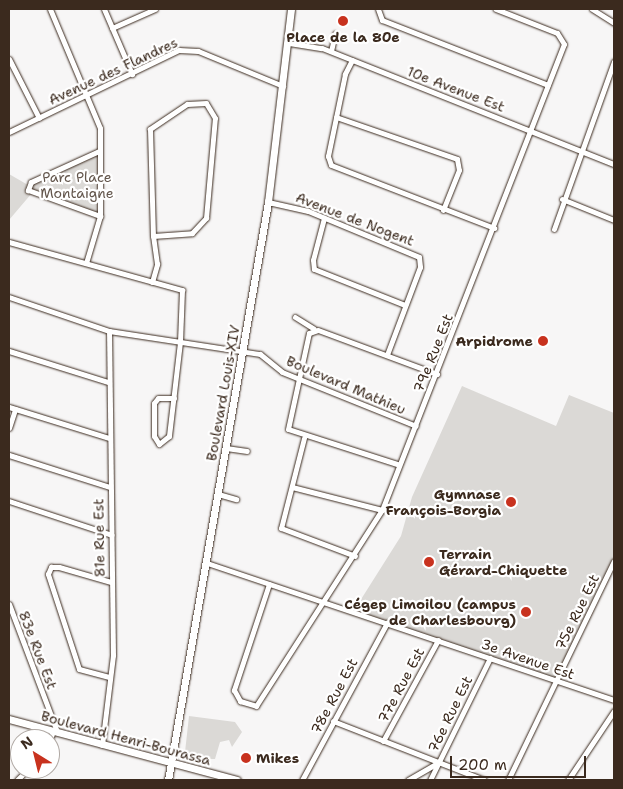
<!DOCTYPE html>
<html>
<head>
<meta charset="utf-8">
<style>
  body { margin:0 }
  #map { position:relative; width:623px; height:789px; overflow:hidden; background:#f7f6f6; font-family:"Shantell Sans",sans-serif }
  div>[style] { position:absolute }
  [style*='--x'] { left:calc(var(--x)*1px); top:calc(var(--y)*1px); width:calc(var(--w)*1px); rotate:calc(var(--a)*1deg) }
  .green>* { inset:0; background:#dbd9d6 }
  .roads { filter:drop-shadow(0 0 1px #3b2a1e) drop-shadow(0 0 1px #3b2a1e) }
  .minor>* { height:5px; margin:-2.5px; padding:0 2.5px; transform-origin:2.5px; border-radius:2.5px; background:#fff }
  .major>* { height:7px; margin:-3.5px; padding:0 3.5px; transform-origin:3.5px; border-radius:3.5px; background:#fff }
  .dots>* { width:14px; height:14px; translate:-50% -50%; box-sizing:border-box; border:2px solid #fff; border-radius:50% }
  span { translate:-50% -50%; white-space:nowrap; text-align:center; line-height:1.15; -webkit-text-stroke:4.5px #fff; paint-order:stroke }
  .poi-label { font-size:14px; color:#3b2a1e; font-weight:700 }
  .right { translate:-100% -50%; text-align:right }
  .left { translate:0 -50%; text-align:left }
  .street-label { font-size:14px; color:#3b2a1e }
  .park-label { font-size:14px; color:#63564c }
  .frame { position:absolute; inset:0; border:10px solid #3b2a1e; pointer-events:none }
  .north { position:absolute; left:10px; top:729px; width:50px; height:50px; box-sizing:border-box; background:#fff; border:1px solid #b1aaa5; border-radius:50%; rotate:324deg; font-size:14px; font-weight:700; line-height:20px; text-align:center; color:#3b2a1e }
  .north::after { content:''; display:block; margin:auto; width:18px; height:22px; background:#c8321e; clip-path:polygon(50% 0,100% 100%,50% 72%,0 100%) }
  .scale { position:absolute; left:450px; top:756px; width:136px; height:22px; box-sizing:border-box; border:2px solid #3b2a1e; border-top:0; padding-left:6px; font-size:15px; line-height:18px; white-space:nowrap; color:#3b2a1e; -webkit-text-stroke:4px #fff; paint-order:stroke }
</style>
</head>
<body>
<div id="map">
  <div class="green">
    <i style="clip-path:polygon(99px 151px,100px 216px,32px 193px,9px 220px,9px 174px,28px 185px)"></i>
    <i style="clip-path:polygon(462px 386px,556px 426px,569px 395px,614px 413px,614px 561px,557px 681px,353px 612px,401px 536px,412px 497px)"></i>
    <i style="clip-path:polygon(189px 716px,235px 722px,242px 732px,232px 747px,229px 740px,220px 742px,215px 759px,199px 759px,185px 752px)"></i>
  </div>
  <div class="roads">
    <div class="minor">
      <i style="--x:50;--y:9;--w:129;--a:67.2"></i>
      <i style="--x:100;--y:128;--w:88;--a:90"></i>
      <i style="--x:100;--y:216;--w:49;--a:106.6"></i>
      <i style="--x:104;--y:9;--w:71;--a:66.7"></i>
      <i style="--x:378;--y:9;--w:12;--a:70"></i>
      <i style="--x:382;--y:20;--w:178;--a:21.4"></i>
      <i style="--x:592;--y:9;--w:26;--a:32"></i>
      <i style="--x:112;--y:28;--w:47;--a:-23.8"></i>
      <i style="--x:289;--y:43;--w:33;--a:9"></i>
      <i style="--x:322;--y:48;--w:314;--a:21.7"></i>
      <i style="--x:331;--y:51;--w:18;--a:-77"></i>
      <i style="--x:9;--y:59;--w:66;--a:63"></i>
      <i style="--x:352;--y:60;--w:16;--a:117"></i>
      <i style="--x:345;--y:74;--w:84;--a:101.7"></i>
      <i style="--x:328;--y:156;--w:9;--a:72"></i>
      <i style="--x:331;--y:165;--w:175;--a:21.1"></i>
      <i style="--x:336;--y:117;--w:128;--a:19.1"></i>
      <i style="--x:457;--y:159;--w:11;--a:80"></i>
      <i style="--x:459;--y:170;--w:43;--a:111.8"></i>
      <i style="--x:9;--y:132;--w:189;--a:-25.8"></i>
      <i style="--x:179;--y:50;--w:19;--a:3"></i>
      <i style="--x:198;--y:51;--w:92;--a:22.4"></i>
      <i style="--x:99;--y:151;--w:75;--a:155.5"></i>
      <i style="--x:31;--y:182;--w:9;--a:111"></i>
      <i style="--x:28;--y:190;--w:77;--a:19.9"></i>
      <i style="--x:562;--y:199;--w:56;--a:22"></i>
      <i style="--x:268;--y:202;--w:41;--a:12.7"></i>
      <i style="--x:308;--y:211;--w:120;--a:22.5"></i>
      <i style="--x:419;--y:257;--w:10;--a:84"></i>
      <i style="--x:420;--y:267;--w:94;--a:110.6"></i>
      <i style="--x:324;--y:218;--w:43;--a:104.7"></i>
      <i style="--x:313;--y:260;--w:9;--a:84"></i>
      <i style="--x:314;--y:269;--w:98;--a:21.6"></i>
      <i style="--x:554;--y:229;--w:178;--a:-70.3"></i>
      <i style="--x:9;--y:242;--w:180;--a:15.5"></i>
      <i style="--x:182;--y:290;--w:52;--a:92.2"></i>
      <i style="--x:180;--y:342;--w:95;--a:96.7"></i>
      <i style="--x:169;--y:436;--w:13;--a:141"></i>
      <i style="--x:159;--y:444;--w:9;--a:-122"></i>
      <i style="--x:154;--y:436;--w:33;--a:-90"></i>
      <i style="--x:154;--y:403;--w:6;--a:-51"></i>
      <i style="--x:158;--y:398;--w:16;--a:0"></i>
      <i style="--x:152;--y:282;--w:19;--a:-74"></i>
      <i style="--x:157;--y:264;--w:28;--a:-98"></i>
      <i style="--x:153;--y:236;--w:39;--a:-4"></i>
      <i style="--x:192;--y:233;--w:21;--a:-47"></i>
      <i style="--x:206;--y:218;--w:100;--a:-84.9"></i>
      <i style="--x:215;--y:118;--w:17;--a:-121"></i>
      <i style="--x:206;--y:103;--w:19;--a:177"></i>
      <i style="--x:187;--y:104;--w:45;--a:146"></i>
      <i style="--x:150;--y:129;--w:107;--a:88.4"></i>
      <i style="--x:9;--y:297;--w:106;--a:18.8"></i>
      <i style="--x:109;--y:331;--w:153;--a:8.7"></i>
      <i style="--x:260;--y:354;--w:28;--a:39"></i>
      <i style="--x:282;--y:372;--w:144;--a:21.9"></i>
      <i style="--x:295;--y:317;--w:22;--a:32"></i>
      <i style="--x:9;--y:351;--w:104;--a:17.4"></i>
      <i style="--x:9;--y:407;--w:105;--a:17.2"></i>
      <i style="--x:9;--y:428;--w:20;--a:-72"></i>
      <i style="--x:304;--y:438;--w:93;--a:104.3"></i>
      <i style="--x:281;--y:528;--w:79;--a:20.7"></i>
      <i style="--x:226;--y:448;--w:21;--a:8"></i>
      <i style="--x:9;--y:455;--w:106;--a:17.6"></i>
      <i style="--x:397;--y:464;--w:114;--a:-162.2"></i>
      <i style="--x:288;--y:429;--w:98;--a:-77.7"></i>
      <i style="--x:309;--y:333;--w:9;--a:-18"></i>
      <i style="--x:318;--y:330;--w:127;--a:20.3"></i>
      <i style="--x:292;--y:487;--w:93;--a:14.3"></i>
      <i style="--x:218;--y:494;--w:19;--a:16"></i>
      <i style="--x:9;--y:501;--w:108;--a:18.3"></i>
      <i style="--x:207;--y:563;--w:429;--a:18.6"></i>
      <i style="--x:269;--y:584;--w:112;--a:108.3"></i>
      <i style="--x:234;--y:690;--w:13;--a:61"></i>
      <i style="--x:240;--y:701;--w:17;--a:17"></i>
      <i style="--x:256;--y:706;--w:233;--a:-57.3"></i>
      <i style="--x:382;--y:510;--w:500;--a:-68.67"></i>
      <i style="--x:564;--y:44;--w:13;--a:-122"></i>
      <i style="--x:557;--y:33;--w:66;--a:-158.5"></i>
      <i style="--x:9;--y:604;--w:137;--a:69.4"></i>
      <i style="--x:109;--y:677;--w:31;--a:-165"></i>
      <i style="--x:79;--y:669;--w:100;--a:-108.1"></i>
      <i style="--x:48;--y:574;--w:8;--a:-67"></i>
      <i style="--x:51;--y:567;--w:8;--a:0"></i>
      <i style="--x:59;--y:567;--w:54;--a:16.1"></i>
      <i style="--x:333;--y:721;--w:162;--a:21.3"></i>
      <i style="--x:50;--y:739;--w:9;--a:-69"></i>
      <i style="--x:383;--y:741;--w:115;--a:-61.4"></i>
      <i style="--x:102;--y:745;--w:91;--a:-83"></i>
      <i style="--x:113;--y:655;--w:324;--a:-90.7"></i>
      <i style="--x:17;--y:780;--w:16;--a:-45"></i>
      <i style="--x:302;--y:780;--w:179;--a:-61.6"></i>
      <i style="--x:408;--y:780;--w:34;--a:-30"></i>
      <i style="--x:430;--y:780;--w:136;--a:-63.8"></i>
      <i style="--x:508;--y:780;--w:243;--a:-64.2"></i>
      <i style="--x:568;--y:780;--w:83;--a:-56.3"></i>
    </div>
    <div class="major">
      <i style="--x:9;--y:719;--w:236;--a:15"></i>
      <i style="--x:168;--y:780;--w:587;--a:-80.18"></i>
      <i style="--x:268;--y:202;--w:194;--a:-83.2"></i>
    </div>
  </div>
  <div class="dots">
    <i style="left:343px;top:21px;background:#c8321e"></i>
    <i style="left:543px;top:341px;background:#c8321e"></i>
    <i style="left:511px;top:502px;background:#c8321e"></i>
    <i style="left:429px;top:562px;background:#c8321e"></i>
    <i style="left:526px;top:612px;background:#c8321e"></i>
    <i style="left:246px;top:758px;background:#c8321e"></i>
  </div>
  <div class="poi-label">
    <span style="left:343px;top:37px">Place de la 80e</span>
    <span class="right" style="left:533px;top:341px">Arpidrome</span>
    <span class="right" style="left:501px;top:502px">Gymnase<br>François-Borgia</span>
    <span class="left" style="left:439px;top:562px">Terrain<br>Gérard-Chiquette</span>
    <span class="right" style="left:516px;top:612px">Cégep Limoilou (campus<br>de Charlesbourg)</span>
    <span class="left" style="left:256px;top:758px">Mikes</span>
  </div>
  <div class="street-label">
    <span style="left:113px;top:71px;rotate:-25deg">Avenue des Flandres</span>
    <span style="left:456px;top:89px;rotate:21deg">10e Avenue Est</span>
    <span style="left:355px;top:219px;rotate:21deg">Avenue de Nogent</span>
    <span style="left:433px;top:353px;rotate:-68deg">79e Rue Est</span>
    <span style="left:346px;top:385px;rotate:23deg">Boulevard Mathieu</span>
    <span style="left:223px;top:393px;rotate:-80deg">Boulevard Louis-XIV</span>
    <span style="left:99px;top:538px;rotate:-91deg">81e Rue Est</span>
    <span style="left:577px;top:612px;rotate:-64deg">75e Rue Est</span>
    <span style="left:38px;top:650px;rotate:69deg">83e Rue Est</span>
    <span style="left:528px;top:659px;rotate:19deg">3e Avenue Est</span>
    <span style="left:401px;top:685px;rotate:-62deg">77e Rue Est</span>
    <span style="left:334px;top:696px;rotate:-62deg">78e Rue Est</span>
    <span style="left:450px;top:714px;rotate:-64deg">76e Rue Est</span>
    <span style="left:126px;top:738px;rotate:15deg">Boulevard Henri-Bourassa</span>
  </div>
  <div class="park-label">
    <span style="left:77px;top:185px">Parc Place<br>Montaigne</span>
  </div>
  <div class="frame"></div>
  <div class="north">N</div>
  <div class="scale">200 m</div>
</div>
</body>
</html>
